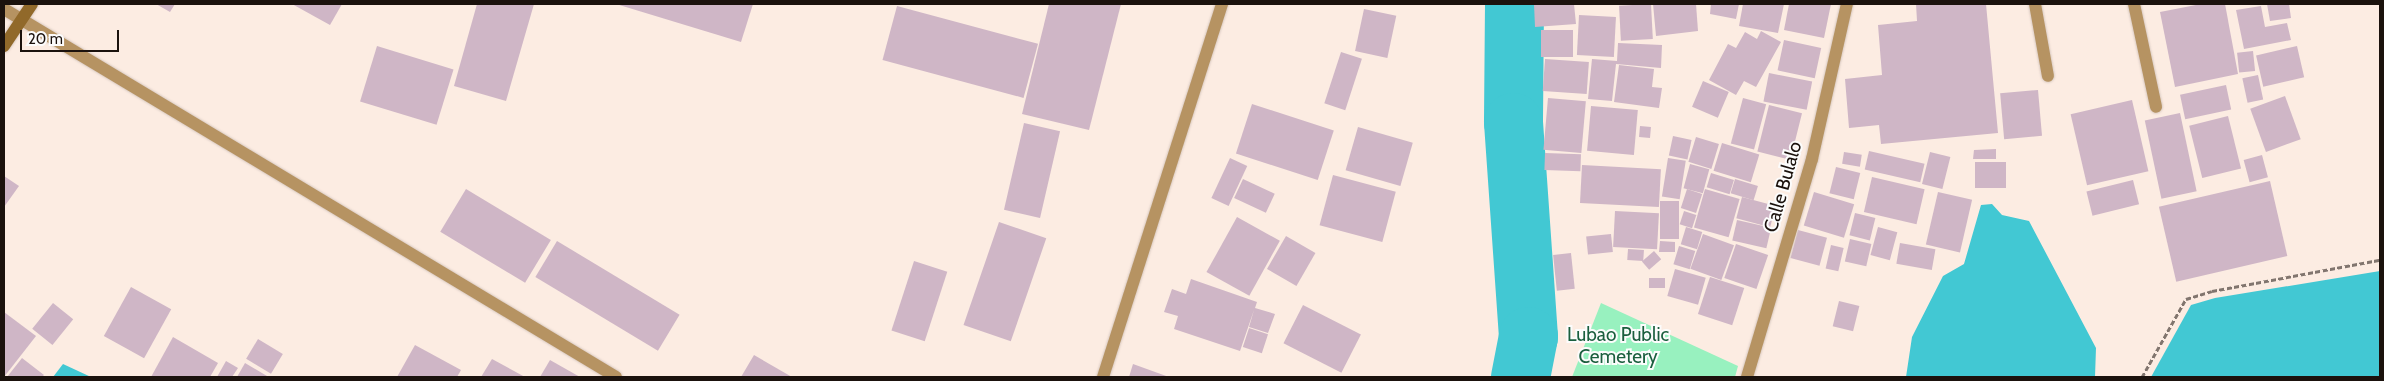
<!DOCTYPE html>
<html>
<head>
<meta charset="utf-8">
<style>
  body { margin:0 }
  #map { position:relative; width:2384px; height:381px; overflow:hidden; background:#fcece2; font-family:Cabin,sans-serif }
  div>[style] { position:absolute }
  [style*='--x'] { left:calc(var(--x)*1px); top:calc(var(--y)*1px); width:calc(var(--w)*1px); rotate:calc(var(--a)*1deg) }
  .green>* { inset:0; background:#98f1bf }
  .water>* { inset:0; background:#42c8d3 }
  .river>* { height:59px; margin:-29.5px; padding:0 29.5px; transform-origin:29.5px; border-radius:29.5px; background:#42c8d3 }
  .building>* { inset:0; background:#cfb6c6; transform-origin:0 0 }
  .path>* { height:3px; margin-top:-1.5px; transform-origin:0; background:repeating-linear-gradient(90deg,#81756e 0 5px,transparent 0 7.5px) }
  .roads { filter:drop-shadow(0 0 1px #d8c9c0) drop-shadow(0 0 1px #d8c9c0) }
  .minor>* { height:12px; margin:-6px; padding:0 6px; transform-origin:6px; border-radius:6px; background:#b69362 }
  .tertiary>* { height:12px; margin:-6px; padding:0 6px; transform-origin:6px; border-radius:6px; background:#b69362 }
  .secondary>* { height:12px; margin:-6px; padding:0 6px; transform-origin:6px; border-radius:6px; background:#91692a }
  span { translate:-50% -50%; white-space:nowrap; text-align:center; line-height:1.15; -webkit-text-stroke:4px #fcfcfc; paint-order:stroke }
  .street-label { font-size:19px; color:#1b120d }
  .park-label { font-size:19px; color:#1b5f3e }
  .frame { position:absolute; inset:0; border:5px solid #1b120d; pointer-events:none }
  .scale { position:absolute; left:20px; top:30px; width:99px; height:22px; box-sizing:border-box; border:2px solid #1b120d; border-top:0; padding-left:6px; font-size:15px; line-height:18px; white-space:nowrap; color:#1b120d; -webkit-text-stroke:4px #fcfcfc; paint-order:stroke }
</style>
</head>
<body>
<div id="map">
  <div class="green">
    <i style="clip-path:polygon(1601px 303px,1738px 366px,1735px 377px,1572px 377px)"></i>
  </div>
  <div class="water">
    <i style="clip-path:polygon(1992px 204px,2002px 215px,2029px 221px,2096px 348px,2095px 377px,1906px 377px,1912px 337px,1943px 276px,1964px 264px,1981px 205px)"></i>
    <i style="clip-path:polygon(2380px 271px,2380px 377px,2151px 377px,2191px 305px,2215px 298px)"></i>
    <i style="clip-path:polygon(63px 364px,91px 377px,53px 377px)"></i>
  </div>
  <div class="river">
    <i style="--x:1514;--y:4;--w:118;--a:90.5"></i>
    <i style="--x:1513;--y:122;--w:215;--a:86"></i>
    <i style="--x:1528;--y:336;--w:42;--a:101"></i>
  </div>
  <div class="building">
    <i style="clip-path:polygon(156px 4px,175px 4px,170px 12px)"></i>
    <i style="clip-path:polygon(292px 4px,342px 4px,330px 25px)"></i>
    <i style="clip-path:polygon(477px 4px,534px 4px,506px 101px,454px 86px)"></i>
    <i style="clip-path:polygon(616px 4px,753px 4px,741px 42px)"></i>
    <i style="clip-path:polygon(1049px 4px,1121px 4px,1089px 130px,1022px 114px)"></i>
    <i style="clip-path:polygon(1534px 4px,1574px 4px,1576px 24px,1535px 27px)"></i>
    <i style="left:1651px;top:4px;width:35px;height:32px;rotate:87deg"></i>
    <i style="clip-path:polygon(1653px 4px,1696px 4px,1698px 31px,1656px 36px)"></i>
    <i style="clip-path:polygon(1711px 4px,1739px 4px,1736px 19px,1710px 14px)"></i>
    <i style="clip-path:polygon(1743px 4px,1784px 4px,1778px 33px,1739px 26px)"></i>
    <i style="clip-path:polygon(1789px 4px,1831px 4px,1824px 38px,1784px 30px)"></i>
    <i style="clip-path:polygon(1916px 4px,1986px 4px,1998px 133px,1881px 144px,1879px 125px,1849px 128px,1845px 79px,1882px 75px,1878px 25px,1917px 21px)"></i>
    <i style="clip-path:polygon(2201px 4px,2225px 4px,2238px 74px,2175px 87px,2160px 12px)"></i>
    <i style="clip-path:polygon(2267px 4px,2289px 4px,2291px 18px,2270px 21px)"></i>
    <i style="left:897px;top:6px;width:146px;height:56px;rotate:15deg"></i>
    <i style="clip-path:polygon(2261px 6px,2265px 27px,2287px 23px,2291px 40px,2244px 49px,2236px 10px)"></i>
    <i style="left:1364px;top:9px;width:33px;height:43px;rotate:12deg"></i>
    <i style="left:1579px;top:15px;width:37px;height:40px;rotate:3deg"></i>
    <i style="left:1541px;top:30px;width:32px;height:27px"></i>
    <i style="clip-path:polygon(1761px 31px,1781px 42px,1756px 87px,1744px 81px,1736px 95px,1709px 80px,1728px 44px,1736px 48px,1745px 32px,1757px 39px)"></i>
    <i style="left:1784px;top:40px;width:38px;height:31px;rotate:12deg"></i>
    <i style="clip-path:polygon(1618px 43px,1662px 45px,1661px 68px,1616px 64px,1612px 101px,1588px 99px,1592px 59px,1617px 61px)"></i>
    <i style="left:377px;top:46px;width:80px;height:58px;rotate:17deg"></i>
    <i style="left:2297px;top:46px;width:32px;height:42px;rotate:77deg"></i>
    <i style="left:2253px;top:51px;width:20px;height:16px;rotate:84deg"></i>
    <i style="left:1341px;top:52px;width:22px;height:54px;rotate:18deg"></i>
    <i style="left:1545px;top:59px;width:44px;height:32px;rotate:4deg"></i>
    <i style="clip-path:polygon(1619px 65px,1654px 69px,1652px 87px,1662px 88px,1659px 108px,1614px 102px)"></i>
    <i style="left:1769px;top:73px;width:44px;height:29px;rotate:11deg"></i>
    <i style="left:2258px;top:75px;width:25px;height:16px;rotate:78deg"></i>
    <i style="left:1703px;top:81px;width:28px;height:28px;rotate:23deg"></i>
    <i style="left:2226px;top:85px;width:25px;height:47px;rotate:78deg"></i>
    <i style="left:2038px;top:90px;width:46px;height:38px;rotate:85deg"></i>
    <i style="left:2285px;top:96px;width:46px;height:37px;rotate:70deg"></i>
    <i style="left:1548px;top:98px;width:38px;height:52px;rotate:5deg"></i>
    <i style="left:1743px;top:98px;width:24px;height:47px;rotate:15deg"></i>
    <i style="left:2132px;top:100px;width:73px;height:63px;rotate:77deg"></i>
    <i style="left:1252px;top:104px;width:86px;height:52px;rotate:18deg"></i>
    <i style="left:1769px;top:105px;width:34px;height:48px;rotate:14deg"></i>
    <i style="left:1591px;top:106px;width:47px;height:45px;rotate:5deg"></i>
    <i style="left:2180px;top:113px;width:80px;height:36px;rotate:78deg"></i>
    <i style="left:2228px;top:116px;width:54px;height:40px;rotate:76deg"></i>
    <i style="left:1024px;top:123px;width:37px;height:89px;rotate:13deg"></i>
    <i style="left:1640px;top:126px;width:11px;height:11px;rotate:5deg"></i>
    <i style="left:1358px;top:127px;width:57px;height:45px;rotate:16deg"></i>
    <i style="left:1673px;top:136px;width:19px;height:20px;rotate:12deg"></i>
    <i style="left:1696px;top:137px;width:24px;height:26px;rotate:17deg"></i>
    <i style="left:1722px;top:143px;width:39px;height:29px;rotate:17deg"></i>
    <i style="clip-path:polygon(1996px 149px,1996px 159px,1973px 159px,1974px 150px)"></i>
    <i style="left:1869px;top:151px;width:57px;height:19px;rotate:13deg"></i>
    <i style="left:1844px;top:152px;width:18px;height:12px;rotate:9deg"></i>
    <i style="left:1930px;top:152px;width:21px;height:33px;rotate:14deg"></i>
    <i style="left:1545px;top:153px;width:36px;height:17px;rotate:2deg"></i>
    <i style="left:2262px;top:155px;width:23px;height:19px;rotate:75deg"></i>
    <i style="left:1230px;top:158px;width:19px;height:44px;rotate:25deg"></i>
    <i style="left:1668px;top:158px;width:18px;height:39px;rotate:9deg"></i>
    <i style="left:1975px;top:162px;width:31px;height:26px"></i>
    <i style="left:1690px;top:164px;width:20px;height:25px;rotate:15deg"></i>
    <i style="left:1582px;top:165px;width:79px;height:38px;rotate:3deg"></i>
    <i style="left:1836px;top:167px;width:25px;height:27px;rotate:14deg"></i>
    <i style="left:1711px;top:173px;width:24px;height:15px;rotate:17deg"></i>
    <i style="left:1333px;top:175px;width:65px;height:52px;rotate:15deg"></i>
    <i style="clip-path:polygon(4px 176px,19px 186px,4px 207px)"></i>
    <i style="left:1872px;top:177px;width:54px;height:36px;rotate:13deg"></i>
    <i style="left:1243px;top:179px;width:35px;height:21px;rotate:25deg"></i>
    <i style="left:1735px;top:179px;width:24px;height:15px;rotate:17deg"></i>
    <i style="left:2133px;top:180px;width:25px;height:48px;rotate:76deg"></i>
    <i style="left:2270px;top:181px;width:77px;height:114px;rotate:77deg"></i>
    <i style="left:466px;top:189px;width:99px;height:50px;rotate:31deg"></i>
    <i style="left:1687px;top:189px;width:16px;height:20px;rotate:18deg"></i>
    <i style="left:1705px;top:189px;width:36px;height:40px;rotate:16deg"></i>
    <i style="left:1814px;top:192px;width:42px;height:35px;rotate:17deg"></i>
    <i style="left:1938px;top:192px;width:35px;height:54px;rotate:13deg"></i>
    <i style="left:1742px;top:197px;width:35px;height:22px;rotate:15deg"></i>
    <i style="left:1660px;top:201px;width:19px;height:38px"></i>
    <i style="left:1615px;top:211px;width:44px;height:36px;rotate:3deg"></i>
    <i style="left:1684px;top:211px;width:13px;height:14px;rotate:18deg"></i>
    <i style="left:1855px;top:213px;width:21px;height:23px;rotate:14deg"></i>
    <i style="left:1237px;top:217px;width:49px;height:63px;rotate:29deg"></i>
    <i style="left:1737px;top:220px;width:35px;height:21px;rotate:13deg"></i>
    <i style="left:999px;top:222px;width:50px;height:109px;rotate:19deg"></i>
    <i style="left:1686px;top:227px;width:17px;height:18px;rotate:17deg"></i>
    <i style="left:1878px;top:227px;width:20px;height:29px;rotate:15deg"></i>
    <i style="left:1798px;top:230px;width:30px;height:29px;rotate:15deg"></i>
    <i style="left:1611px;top:234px;width:18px;height:25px;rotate:84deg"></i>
    <i style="left:1703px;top:234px;width:33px;height:37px;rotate:20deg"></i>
    <i style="left:1286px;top:236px;width:34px;height:38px;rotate:30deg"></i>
    <i style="left:1850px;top:239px;width:22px;height:23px;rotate:13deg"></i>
    <i style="left:557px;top:241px;width:143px;height:42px;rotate:31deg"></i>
    <i style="clip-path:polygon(1660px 241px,1675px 242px,1675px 252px,1659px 252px)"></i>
    <i style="left:1900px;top:243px;width:36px;height:21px;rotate:10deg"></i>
    <i style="left:1736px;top:244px;width:34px;height:36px;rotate:19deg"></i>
    <i style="left:1831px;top:245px;width:13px;height:24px;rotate:13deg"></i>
    <i style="left:1679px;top:246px;width:17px;height:19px;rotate:17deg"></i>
    <i style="left:1628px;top:249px;width:16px;height:11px;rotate:4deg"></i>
    <i style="left:1654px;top:251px;width:11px;height:16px;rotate:49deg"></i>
    <i style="left:1571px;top:253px;width:36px;height:18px;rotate:84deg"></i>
    <i style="left:914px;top:261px;width:35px;height:73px;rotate:18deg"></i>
    <i style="left:1675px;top:269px;width:32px;height:28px;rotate:16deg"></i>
    <i style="left:1710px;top:277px;width:36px;height:39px;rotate:18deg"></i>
    <i style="left:1649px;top:278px;width:16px;height:10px"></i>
    <i style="clip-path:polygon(1191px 279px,1257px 302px,1255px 308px,1275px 314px,1268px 333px,1249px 327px,1254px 310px,1240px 351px,1174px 329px,1178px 316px,1164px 312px,1172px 289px,1186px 294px)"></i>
    <i style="left:131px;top:287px;width:46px;height:56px;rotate:29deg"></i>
    <i style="left:1839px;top:301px;width:21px;height:26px;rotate:14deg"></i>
    <i style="left:53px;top:303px;width:26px;height:33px;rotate:39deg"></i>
    <i style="left:1303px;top:305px;width:65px;height:43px;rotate:27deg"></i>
    <i style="clip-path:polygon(4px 312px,36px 336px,4px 377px)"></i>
    <i style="left:1249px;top:328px;width:20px;height:20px;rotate:18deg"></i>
    <i style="clip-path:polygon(173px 337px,218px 363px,210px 377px,151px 377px)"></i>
    <i style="left:258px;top:339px;width:29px;height:23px;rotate:31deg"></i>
    <i style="clip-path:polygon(415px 345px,461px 370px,457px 377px,397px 377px)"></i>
    <i style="clip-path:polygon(754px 355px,792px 377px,741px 377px)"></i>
    <i style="clip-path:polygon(22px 358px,44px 375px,42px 377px,7px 377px)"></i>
    <i style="clip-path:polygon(492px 359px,525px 377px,481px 377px)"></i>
    <i style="clip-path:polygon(550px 360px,580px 377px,540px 377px)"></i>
    <i style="clip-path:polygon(226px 361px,238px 368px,232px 377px,217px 377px)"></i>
    <i style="clip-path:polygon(245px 363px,267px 376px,266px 377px,237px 377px)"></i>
    <i style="clip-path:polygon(1133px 364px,1169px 377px,1129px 377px)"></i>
  </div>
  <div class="path">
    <i style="--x:2142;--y:377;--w:90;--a:-60.6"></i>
    <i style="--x:2186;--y:299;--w:27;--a:-17"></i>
    <i style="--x:2212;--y:291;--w:171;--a:-10.5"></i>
  </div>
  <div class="roads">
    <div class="minor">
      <i style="--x:2035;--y:4;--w:73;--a:79.8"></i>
      <i style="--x:2134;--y:4;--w:105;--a:77.9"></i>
      <i style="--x:1103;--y:377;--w:392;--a:-72.3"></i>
      <i style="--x:1747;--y:377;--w:227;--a:-73.4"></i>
      <i style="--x:1812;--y:159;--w:159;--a:-77.3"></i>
    </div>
    <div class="tertiary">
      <i style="--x:4;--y:9;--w:714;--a:31.02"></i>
    </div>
    <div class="secondary">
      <i style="--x:4;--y:46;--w:50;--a:-56.3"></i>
    </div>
  </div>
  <div class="street-label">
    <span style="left:1783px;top:187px;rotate:-74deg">Calle Bulalo</span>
  </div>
  <div class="park-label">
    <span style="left:1618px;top:346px">Lubao Public<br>Cemetery</span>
  </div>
  <div class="frame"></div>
  <div class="scale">20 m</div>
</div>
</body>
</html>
